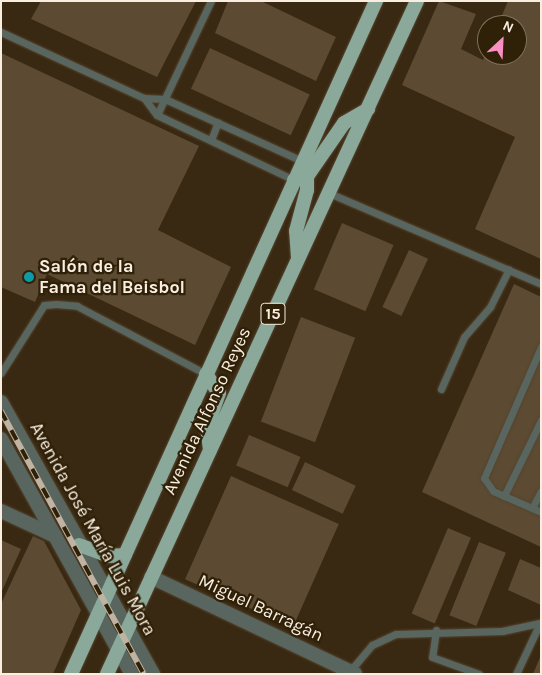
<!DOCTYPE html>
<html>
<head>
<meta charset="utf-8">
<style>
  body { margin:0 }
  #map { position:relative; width:542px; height:675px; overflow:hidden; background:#3a2912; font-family:Karla,sans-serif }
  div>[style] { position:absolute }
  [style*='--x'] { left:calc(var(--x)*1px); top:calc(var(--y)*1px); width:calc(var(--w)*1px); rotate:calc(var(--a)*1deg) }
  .building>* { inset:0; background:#5c4a32; transform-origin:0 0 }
  .roads { filter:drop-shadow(0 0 1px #55452f) drop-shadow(0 0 1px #55452f) }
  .service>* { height:7px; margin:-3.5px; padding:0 3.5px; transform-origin:3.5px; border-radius:3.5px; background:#58665f }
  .minor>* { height:14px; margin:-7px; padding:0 7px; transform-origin:7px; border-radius:7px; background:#58665f }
  .tertiary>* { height:14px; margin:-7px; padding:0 7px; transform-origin:7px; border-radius:7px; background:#58665f }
  .trunk>* { height:14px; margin:-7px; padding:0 7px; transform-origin:7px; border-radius:7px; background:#8aa99a }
  .rail>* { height:5.5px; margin-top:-2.75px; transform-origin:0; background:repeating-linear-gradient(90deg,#2f2008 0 11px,#c0b3a2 0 22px); box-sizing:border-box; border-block:1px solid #c0b3a2 }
  .dots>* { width:14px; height:14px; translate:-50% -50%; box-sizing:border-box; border:2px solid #2f2008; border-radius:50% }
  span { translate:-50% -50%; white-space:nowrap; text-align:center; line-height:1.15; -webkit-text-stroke:4.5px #2f2008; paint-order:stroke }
  .shield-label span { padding:1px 4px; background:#2f2008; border:1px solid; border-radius:4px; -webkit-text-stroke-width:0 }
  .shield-label { font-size:16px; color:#f9eee0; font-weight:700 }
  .poi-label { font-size:18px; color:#f9eee0; font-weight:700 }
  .left { translate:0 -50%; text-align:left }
  .street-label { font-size:18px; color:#f9eee0 }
  .frame { position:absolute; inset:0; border:2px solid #f9eee0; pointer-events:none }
  .north { position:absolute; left:477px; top:15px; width:50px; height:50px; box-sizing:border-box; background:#2f2008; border:1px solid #80725e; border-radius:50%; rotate:25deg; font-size:14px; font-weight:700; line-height:20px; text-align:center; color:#f9eee0 }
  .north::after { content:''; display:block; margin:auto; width:18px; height:22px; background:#fb8fc4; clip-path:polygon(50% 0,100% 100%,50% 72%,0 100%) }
</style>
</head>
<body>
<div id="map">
  <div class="building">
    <i style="clip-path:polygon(41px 1px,196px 1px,157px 77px,31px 19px)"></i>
    <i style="clip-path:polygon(228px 1px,261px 1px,336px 37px,316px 81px,215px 33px)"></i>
    <i style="clip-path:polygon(439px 1px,476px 14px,461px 49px,483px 60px,487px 51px,487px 55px,517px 55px,517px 25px,498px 25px,508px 1px,541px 1px,541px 259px,475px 229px,515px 137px,402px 85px)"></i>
    <i style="left:210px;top:48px;width:110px;height:45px;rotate:25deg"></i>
    <i style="clip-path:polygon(1px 53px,199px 146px,158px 230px,231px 267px,195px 345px,47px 274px,35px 302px,1px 287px)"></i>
    <i style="left:342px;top:223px;width:56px;height:72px;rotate:23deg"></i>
    <i style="left:409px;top:250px;width:21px;height:63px;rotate:25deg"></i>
    <i style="clip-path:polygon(514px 284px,541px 297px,541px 547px,422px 492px)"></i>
    <i style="left:301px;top:317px;width:58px;height:112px;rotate:21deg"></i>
    <i style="left:249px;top:435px;width:56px;height:33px;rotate:23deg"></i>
    <i style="left:305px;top:462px;width:56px;height:31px;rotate:25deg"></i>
    <i style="left:231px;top:476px;width:118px;height:113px;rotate:24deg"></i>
    <i style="left:448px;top:528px;width:25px;height:93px;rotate:23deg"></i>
    <i style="clip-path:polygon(33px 536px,44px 541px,81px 610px,53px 674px,1px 674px,1px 604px)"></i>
    <i style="clip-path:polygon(1px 540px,21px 549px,1px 593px)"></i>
    <i style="left:479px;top:542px;width:29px;height:79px;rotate:22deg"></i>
    <i style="clip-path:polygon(520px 559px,541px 568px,541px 605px,508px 590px)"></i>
    <i style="clip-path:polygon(541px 655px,541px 674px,533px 674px)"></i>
  </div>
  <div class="roads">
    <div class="service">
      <i style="--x:1;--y:32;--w:157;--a:24.8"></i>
      <i style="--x:144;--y:98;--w:21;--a:3"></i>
      <i style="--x:165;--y:99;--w:150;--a:24.3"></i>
      <i style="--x:144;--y:98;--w:21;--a:53"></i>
      <i style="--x:157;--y:115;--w:152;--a:25.4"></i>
      <i style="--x:157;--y:115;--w:126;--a:-64.7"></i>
      <i style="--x:211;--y:140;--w:19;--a:-69"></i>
      <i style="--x:329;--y:193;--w:231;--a:23.2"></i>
      <i style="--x:541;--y:347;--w:143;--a:113.5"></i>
      <i style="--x:484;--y:478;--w:16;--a:55"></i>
      <i style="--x:493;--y:491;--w:52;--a:23.6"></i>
      <i style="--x:1;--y:373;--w:80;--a:-57.7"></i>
      <i style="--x:44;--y:305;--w:12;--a:-5"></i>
      <i style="--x:56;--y:304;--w:21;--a:5"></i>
      <i style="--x:77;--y:306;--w:146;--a:27.8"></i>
      <i style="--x:441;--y:389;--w:57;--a:-66.1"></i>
      <i style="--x:464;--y:337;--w:40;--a:-49"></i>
      <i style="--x:490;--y:307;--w:42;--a:-63.4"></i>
      <i style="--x:504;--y:496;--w:85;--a:-64"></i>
      <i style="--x:532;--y:508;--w:19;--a:-62"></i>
      <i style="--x:436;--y:630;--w:27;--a:98"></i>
      <i style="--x:432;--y:657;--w:50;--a:19.9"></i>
      <i style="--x:350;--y:671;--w:34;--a:-50"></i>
      <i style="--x:372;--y:645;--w:26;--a:-25"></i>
      <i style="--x:396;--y:634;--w:106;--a:-1.6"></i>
      <i style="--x:502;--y:631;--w:40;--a:-12"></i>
      <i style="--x:516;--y:674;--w:56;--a:-64.8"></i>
    </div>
    <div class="minor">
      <i style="--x:1;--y:511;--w:60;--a:24.8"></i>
      <i style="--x:151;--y:577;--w:226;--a:25.4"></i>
    </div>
    <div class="tertiary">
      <i style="--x:1;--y:402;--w:312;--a:60.8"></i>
      <i style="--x:1;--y:439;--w:269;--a:60.9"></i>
    </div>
    <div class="trunk">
      <i style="--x:294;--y:180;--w:15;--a:-20"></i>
      <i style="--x:308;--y:175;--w:63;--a:-55.3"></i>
      <i style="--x:344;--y:123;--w:28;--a:-30"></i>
      <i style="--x:298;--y:258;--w:27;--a:-94"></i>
      <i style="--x:296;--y:231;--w:42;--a:-75"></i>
      <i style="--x:307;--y:190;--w:22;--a:-90"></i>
      <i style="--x:206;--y:374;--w:23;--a:56"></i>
      <i style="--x:219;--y:393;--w:37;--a:109"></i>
      <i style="--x:207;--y:428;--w:22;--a:82"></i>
      <i style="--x:79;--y:545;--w:32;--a:20"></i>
      <i style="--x:109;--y:556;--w:16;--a:-4"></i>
      <i style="--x:71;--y:674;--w:739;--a:-65.62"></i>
      <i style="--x:107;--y:674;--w:741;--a:-65.27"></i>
    </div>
  </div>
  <div class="rail">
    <i style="--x:1;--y:411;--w:299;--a:61.5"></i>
  </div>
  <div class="dots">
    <i style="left:29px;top:277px;background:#0f9aa8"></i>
  </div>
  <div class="shield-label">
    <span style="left:273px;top:314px">15</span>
  </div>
  <div class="poi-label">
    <span class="left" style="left:39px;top:277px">Salón de la<br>Fama del Beisbol</span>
  </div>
  <div class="street-label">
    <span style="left:207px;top:411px;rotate:-65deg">Avenida Alfonso Reyes</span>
    <span style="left:93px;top:529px;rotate:61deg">Avenida José María Luis Mora</span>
    <span style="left:261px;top:608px;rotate:25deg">Miguel Barragán</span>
  </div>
  <div class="frame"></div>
  <div class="north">N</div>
</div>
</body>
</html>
